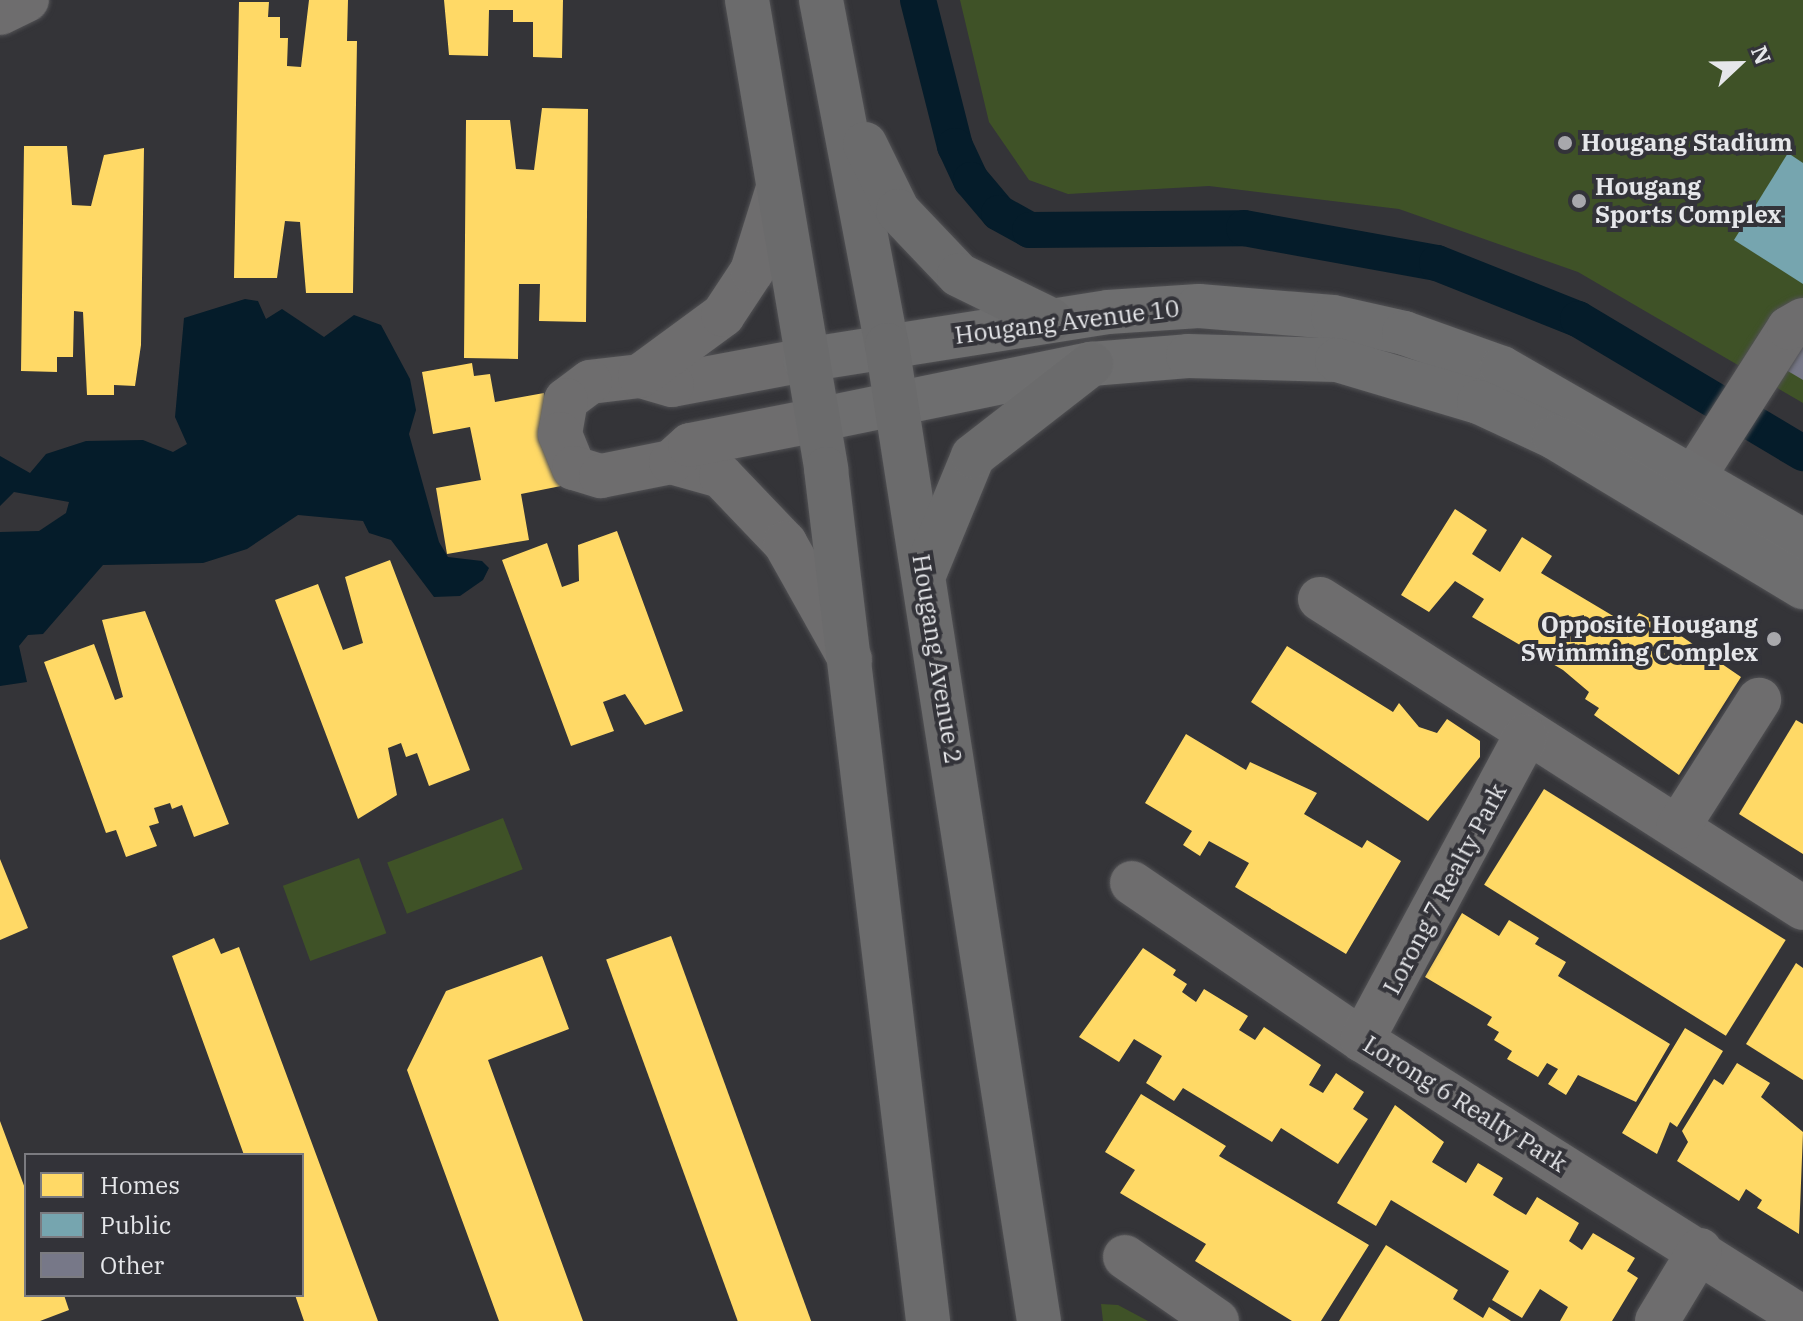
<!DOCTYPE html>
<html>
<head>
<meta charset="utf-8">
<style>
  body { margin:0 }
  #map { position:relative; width:1803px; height:1321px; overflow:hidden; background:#343438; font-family:"IBM Plex Serif",serif }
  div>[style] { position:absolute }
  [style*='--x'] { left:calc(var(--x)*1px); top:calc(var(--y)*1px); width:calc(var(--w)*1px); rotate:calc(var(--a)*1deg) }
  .green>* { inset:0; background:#3f5227; transform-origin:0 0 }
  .water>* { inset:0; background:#051c2a }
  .homes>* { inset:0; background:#ffd966; transform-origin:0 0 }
  .public>* { inset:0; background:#76a5af }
  .canal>* { height:36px; margin:-18px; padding:0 18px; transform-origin:18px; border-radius:18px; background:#051c2a }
  .building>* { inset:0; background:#777888 }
  .roads { filter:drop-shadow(0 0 2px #515154) drop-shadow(0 0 2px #515154) }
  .minor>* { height:44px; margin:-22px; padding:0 22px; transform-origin:22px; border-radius:22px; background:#6e6d6e }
  .major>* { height:44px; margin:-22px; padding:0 22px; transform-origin:22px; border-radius:22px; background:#6e6e6f }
  .highway>* { height:44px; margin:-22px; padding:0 22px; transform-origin:22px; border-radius:22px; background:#6b6b6c }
  .dots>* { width:22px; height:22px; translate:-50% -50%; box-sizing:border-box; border:4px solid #333339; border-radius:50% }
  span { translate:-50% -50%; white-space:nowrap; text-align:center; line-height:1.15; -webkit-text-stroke:8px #333339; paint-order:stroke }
  .poi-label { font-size:24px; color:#e6e7ea; font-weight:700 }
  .left { translate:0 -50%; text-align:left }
  .right { translate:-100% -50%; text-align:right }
  .street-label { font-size:24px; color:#e6e7ea }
  .legend { position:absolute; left:24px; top:1153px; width:280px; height:144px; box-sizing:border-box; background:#333339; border:2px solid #7b7b80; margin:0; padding:10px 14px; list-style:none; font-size:24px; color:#e6e7ea }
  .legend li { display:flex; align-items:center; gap:16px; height:40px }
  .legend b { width:40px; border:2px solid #7b7b80 }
  .north { position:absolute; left:1699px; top:24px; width:80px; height:80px; -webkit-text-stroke:6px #333339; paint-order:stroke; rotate:68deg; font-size:22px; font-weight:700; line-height:32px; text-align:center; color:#e6e7ea }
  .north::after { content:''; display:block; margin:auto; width:28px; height:36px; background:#e6e7ea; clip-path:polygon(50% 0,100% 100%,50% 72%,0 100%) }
</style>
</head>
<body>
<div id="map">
  <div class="green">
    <i style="clip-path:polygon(960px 0,1803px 0,1803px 403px,1578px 272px,1399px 209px,1209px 186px,1068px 194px,1029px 180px,989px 122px)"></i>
    <i style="left:503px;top:818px;width:55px;height:124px;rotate:69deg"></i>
    <i style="left:359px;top:858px;width:80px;height:81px;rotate:70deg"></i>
    <i style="clip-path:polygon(1101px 1304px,1118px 1305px,1148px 1321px,1103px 1321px)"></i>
  </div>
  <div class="water">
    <i style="clip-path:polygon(245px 299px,258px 301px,266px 319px,282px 309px,324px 337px,354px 315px,381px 325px,410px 379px,416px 410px,409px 434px,439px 542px,448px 557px,482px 561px,489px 568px,483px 580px,460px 596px,434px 597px,391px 540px,369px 533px,363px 521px,298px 515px,247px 549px,203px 563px,103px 565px,43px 634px,28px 635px,19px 646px,27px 682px,0 686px,0 532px,39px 531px,66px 513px,69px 502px,14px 492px,0 506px,0 456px,30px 473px,46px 454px,86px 441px,143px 440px,173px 452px,187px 444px,175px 417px,184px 318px)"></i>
  </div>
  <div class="homes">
    <i style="clip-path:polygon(309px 0,348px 0,347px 41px,357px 41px,353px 293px,306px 293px,300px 222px,285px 221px,277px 278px,234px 278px,239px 2px,269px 2px,268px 17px,280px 17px,280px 38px,288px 38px,287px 66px,301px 67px)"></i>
    <i style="clip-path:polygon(444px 0,563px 0,562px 58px,533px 57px,533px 22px,513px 22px,513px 10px,489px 10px,488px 56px,449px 55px)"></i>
    <i style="clip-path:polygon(542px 108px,588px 109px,586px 322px,539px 321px,540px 284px,519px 284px,518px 359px,464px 358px,466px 120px,510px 120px,516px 169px,534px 170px)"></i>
    <i style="clip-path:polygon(24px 146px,67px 146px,72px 205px,91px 206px,104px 155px,144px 148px,141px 345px,135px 386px,114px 385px,114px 395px,87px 395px,83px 312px,74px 311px,73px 357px,57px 357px,57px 372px,21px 371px)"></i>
    <i style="clip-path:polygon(472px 363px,474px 376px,490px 374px,495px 402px,544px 393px,561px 486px,521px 494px,529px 540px,447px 554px,436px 488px,481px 480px,470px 427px,433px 434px,422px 372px)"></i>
    <i style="clip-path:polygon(1455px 509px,1487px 530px,1472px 554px,1500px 572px,1522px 537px,1552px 556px,1541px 573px,1630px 626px,1639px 613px,1668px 627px,1741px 677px,1679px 775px,1594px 715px,1599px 708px,1585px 699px,1589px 692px,1563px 670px,1472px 617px,1484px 599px,1455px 581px,1429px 612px,1401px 595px)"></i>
    <i style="clip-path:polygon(617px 531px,683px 711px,645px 725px,625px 694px,603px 702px,614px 731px,571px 746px,502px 560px,547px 543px,562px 587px,579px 581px,578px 545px)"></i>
    <i style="clip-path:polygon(390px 560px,470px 770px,429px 786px,417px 753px,406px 757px,401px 743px,388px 748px,397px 795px,358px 819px,275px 600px,318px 584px,343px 650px,363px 643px,345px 577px)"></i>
    <i style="clip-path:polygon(145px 611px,229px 824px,194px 837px,182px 805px,172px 809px,170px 803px,154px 808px,159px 823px,149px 826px,157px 846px,126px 857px,116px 830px,106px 833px,44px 662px,94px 644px,115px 700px,123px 697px,102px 620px)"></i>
    <i style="clip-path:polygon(1287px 646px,1393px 712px,1399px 703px,1419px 727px,1437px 733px,1447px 719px,1480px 741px,1480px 757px,1428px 821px,1251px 702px)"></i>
    <i style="clip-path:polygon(1796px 720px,1803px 724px,1803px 854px,1739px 814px)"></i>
    <i style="clip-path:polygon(1186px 734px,1246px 770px,1250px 762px,1317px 793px,1304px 814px,1362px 848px,1367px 840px,1401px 861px,1346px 954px,1235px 887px,1249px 863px,1209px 841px,1200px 856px,1183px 845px,1192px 831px,1145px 803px)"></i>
    <i style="left:1544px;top:789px;width:285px;height:113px;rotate:32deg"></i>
    <i style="clip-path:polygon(0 859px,28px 928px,0 940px)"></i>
    <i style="clip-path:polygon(1462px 913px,1499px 936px,1509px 920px,1539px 938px,1535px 944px,1566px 962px,1558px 976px,1670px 1044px,1636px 1102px,1578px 1075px,1566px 1095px,1548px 1084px,1558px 1069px,1547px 1063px,1538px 1077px,1507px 1059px,1512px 1051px,1494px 1040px,1499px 1032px,1487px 1025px,1492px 1017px,1425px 977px)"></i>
    <i style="left:671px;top:936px;width:410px;height:69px;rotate:70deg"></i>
    <i style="clip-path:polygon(214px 938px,221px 954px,239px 947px,378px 1321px,304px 1321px,295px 1295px,302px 1295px,302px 1155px,244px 1155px,172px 956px)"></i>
    <i style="clip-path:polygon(1143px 948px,1176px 970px,1173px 975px,1187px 984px,1182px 992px,1196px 1002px,1204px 989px,1248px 1016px,1239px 1030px,1255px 1040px,1264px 1027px,1321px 1065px,1309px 1085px,1323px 1093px,1336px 1073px,1364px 1092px,1353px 1109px,1368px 1119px,1338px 1164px,1281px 1128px,1272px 1142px,1183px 1088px,1174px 1101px,1146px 1083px,1162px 1056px,1134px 1039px,1119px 1062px,1079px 1037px)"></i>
    <i style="clip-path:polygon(542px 956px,569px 1029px,488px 1060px,583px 1321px,499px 1321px,407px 1070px,446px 991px)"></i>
    <i style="clip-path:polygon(1796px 963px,1803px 968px,1803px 1080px,1746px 1044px)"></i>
    <i style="clip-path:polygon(1685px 1028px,1723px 1051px,1677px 1127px,1670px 1122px,1657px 1154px,1622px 1133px)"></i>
    <i style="clip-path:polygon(1737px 1063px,1770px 1083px,1761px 1097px,1803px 1132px,1799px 1234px,1757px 1208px,1762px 1200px,1746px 1189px,1739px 1201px,1677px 1161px,1688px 1142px,1682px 1131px,1714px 1079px,1723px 1085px)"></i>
    <i style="clip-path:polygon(1141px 1094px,1226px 1146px,1219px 1156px,1369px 1245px,1321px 1321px,1292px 1321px,1195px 1261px,1206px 1244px,1120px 1193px,1135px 1170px,1105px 1152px)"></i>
    <i style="clip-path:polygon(1395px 1105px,1444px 1142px,1432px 1162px,1466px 1183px,1478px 1163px,1503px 1178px,1493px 1195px,1514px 1208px,1526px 1215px,1537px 1197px,1579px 1223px,1569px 1241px,1582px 1250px,1593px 1233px,1635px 1258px,1627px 1271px,1638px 1278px,1612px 1321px,1560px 1321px,1568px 1307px,1540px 1289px,1522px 1318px,1492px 1300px,1509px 1271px,1391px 1200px,1376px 1226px,1337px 1203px)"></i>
    <i style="clip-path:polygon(0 1121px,26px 1191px,26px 1295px,64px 1295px,69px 1310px,40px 1321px,0 1321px)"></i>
    <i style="clip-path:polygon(1386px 1245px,1458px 1290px,1453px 1299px,1483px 1318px,1489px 1307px,1511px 1321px,1339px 1321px)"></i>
  </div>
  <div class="public">
    <i style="clip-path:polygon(1788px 153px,1803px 163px,1803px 284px,1734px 240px)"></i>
  </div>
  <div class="canal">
    <i style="--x:918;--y:0;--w:151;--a:75.8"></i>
    <i style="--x:955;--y:146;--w:38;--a:65"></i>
    <i style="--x:971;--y:180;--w:43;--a:49.7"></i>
    <i style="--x:999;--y:213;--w:35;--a:29"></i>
    <i style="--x:1030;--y:230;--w:214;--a:-0.5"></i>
    <i style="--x:1244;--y:228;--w:196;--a:10.3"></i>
    <i style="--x:1437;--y:263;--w:152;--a:21.7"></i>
    <i style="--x:1578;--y:319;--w:262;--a:30.8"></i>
  </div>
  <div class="building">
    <i style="clip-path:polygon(1803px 332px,1803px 380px,1781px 367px)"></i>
  </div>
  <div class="roads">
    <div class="minor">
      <i style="--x:0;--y:13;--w:30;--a:-26"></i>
      <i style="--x:805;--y:360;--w:135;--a:169.4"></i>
      <i style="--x:672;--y:385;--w:33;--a:-164"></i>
      <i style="--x:640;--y:376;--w:50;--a:173.2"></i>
      <i style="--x:590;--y:382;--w:30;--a:143"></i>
      <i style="--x:566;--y:400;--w:35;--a:100"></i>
      <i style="--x:560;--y:434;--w:37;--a:68"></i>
      <i style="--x:574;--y:468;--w:28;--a:17"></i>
      <i style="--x:601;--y:476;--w:71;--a:-11.3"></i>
      <i style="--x:671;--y:462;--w:52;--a:15.6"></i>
      <i style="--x:721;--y:476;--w:93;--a:46.3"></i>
      <i style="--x:785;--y:543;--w:133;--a:60.7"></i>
      <i style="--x:640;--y:376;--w:103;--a:-36.3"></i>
      <i style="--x:723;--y:315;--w:53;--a:-56.6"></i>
      <i style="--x:752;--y:271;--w:84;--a:-72.6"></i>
      <i style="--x:671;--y:462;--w:25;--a:-42"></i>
      <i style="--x:690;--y:445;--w:129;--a:-11.1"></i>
      <i style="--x:1695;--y:475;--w:174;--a:-57.4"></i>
      <i style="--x:1789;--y:328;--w:16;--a:-30"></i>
      <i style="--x:1320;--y:599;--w:573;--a:32.61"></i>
      <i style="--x:1678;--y:827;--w:151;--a:-57.5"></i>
      <i style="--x:1132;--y:883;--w:278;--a:34.3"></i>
      <i style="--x:1362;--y:1040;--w:521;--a:32.23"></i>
      <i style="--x:1362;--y:1040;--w:345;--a:-61.7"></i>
      <i style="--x:1125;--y:1257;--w:112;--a:34.8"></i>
      <i style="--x:1657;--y:1321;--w:83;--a:-58.8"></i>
    </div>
    <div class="major">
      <i style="--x:805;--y:360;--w:307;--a:-9"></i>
      <i style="--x:1108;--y:312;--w:91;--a:-3.8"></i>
      <i style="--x:1199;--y:306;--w:134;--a:4.7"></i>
      <i style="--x:1333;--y:317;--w:73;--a:12.7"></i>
      <i style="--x:1404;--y:333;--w:104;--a:19.7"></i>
      <i style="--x:1502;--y:368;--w:347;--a:29.9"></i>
      <i style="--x:817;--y:420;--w:280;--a:-11.6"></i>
      <i style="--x:1091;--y:364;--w:97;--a:-4.7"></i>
      <i style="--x:1188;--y:356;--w:149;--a:1.5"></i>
      <i style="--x:1337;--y:360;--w:148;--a:16.5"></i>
      <i style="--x:1479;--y:402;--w:83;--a:25"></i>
      <i style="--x:1554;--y:437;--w:291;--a:31.1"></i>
    </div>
    <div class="highway">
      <i style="--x:747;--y:0;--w:476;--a:80.4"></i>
      <i style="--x:826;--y:469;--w:858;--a:83.17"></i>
      <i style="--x:821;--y:0;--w:351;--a:79.2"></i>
      <i style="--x:887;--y:345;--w:988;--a:81.15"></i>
      <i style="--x:865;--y:144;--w:75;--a:63.8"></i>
      <i style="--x:898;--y:211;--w:88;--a:46.4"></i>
      <i style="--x:959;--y:275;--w:102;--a:26.1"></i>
      <i style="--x:926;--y:570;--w:123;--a:-67.6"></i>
      <i style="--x:973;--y:456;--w:150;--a:-37.9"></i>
    </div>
  </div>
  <div class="dots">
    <i style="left:1565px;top:143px;background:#a8a8ac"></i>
    <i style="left:1579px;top:201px;background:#a8a8ac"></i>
    <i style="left:1774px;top:639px;background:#a8a8ac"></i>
  </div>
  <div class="poi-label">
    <span class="left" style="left:1581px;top:143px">Hougang Stadium</span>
    <span class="left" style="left:1595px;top:201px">Hougang<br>Sports Complex</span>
    <span class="right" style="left:1758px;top:639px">Opposite Hougang<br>Swimming Complex</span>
  </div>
  <div class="street-label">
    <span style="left:1067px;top:322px;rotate:-7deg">Hougang Avenue 10</span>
    <span style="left:937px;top:659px;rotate:81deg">Hougang Avenue 2</span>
    <span style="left:1445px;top:889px;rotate:-62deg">Lorong 7 Realty Park</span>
    <span style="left:1465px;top:1104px;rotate:32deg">Lorong 6 Realty Park</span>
  </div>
  <ul class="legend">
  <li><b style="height:22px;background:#ffd966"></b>Homes</li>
  <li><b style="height:22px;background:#76a5af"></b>Public</li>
  <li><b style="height:22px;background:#777888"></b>Other</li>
  </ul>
  <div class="north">N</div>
</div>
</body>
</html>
